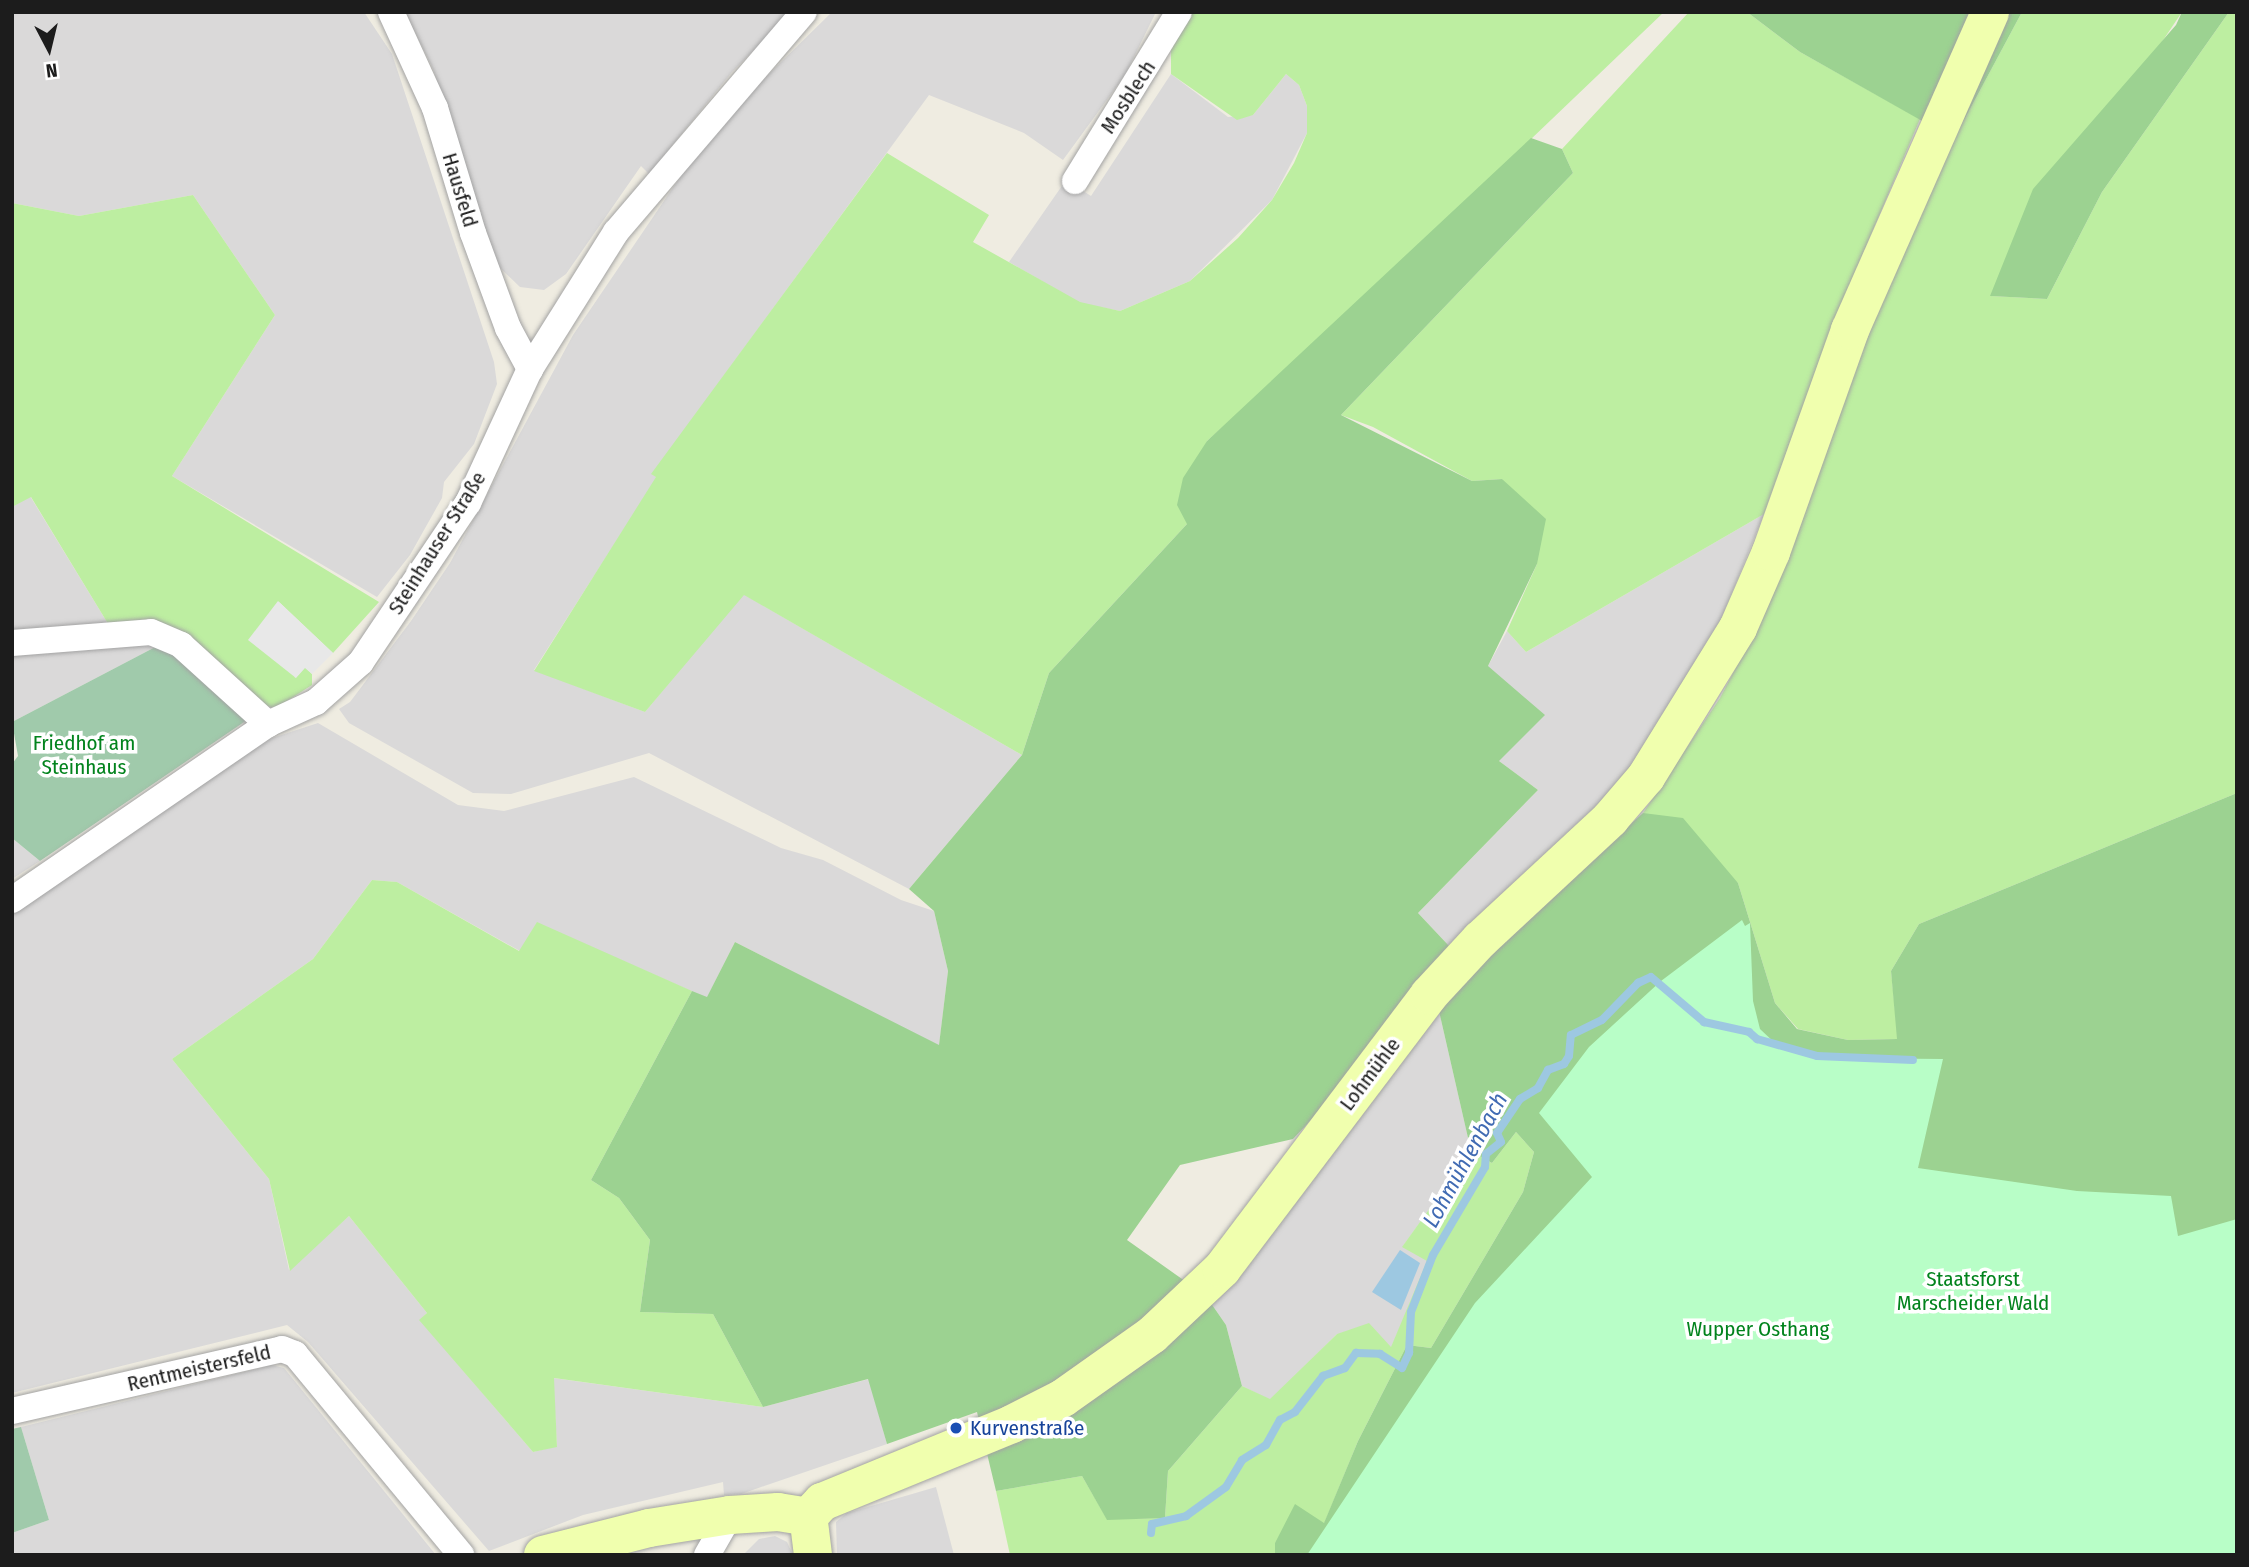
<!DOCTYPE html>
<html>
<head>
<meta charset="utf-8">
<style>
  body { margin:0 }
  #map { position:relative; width:2249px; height:1567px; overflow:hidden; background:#efece1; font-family:"Fira Sans Condensed",sans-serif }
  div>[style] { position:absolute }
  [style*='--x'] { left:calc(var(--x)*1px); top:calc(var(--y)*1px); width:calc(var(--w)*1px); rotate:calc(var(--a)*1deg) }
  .residential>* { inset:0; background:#dad9d9 }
  .grass>* { inset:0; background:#bdeea1 }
  .forest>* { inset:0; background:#9cd291 }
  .cemetery>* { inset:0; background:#a0caab }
  .park>* { inset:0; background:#b8fec7 }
  .parking>* { inset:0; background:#e8e8e8 }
  .water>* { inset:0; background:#9dc8e1 }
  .stream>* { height:8px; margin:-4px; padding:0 4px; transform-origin:4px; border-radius:4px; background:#9dc8e1 }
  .roads { filter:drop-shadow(0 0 2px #a3a3a3) drop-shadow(0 0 2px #a3a3a3) }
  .street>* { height:26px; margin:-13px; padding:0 13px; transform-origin:13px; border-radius:13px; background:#fff }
  .secondary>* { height:38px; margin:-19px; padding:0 19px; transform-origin:19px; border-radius:19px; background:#f0ffae }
  .dots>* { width:19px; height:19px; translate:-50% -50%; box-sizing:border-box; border:4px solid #fff; border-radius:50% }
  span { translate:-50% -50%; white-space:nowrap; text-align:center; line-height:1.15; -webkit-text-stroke:7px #fff; paint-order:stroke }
  .street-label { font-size:21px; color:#1c1c1c }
  .park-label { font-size:21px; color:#02831d }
  .transit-label { font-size:21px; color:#164399 }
  .left { translate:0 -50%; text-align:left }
  .water-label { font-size:23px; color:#416bb3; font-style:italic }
  .frame { position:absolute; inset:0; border:14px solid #1c1c1c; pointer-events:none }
  .north { position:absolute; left:14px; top:14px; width:70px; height:70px; -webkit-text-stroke:5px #fff; paint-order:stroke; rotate:173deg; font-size:19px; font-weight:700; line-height:28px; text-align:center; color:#1c1c1c }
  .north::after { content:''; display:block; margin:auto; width:24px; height:32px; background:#1c1c1c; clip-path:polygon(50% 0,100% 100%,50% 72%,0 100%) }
</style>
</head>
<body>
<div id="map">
  <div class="residential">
    <i style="clip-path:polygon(12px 12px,364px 12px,392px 54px,494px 362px,497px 384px,474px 444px,444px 482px,442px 498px,410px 555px,377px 597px,172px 476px,275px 315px,193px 195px,79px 216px,12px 203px)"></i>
    <i style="clip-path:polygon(405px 12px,792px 12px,732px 72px,649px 174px,641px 166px,566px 274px,544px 290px,520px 287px,498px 266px,433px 69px)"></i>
    <i style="clip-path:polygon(832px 12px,1156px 12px,1125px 75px,1063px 160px,1024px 133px,929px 95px,652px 474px,657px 477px,534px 670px,645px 712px,743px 594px,1022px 755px,909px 889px,649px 753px,511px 794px,473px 793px,349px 723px,339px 709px,350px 702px,411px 621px,450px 563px,573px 335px,689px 164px,725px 117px)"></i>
    <i style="clip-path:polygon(1171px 74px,1228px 117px,1253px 115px,1286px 74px,1299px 85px,1307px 106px,1307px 133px,1272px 200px,1190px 281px,1120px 311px,1080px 303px,1009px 262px,1066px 180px,1091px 196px)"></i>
    <i style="clip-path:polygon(30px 496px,110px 627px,161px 622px,267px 706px,161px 644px,12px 722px,12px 507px)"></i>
    <i style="clip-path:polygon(1764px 514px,1718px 627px,1654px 737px,1599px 805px,1450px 947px,1418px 913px,1538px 790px,1499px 761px,1488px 666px,1507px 631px,1526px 652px)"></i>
    <i style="clip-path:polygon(318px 723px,458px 805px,504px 811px,634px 777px,781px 848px,823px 860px,901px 900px,934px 911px,948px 971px,939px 1046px,735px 942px,707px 998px,537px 923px,520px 951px,397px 882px,372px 880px,313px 959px,172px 1059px,269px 1179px,289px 1270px,349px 1216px,427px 1313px,420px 1320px,533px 1452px,557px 1446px,553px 1378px,763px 1407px,869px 1379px,887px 1444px,741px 1494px,724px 1495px,723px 1482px,583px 1515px,489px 1551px,308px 1342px,287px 1325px,12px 1393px,12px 909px,260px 742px)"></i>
    <i style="clip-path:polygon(12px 838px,40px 861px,12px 879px)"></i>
    <i style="clip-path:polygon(1439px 1011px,1471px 1151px,1403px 1246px,1428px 1261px,1391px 1348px,1337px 1334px,1270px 1400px,1242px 1386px,1226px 1325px,1206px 1296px)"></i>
    <i style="clip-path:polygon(272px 1365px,284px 1368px,436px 1555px,12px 1555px,12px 1533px,49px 1520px,21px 1427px)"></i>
    <i style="clip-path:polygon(936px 1487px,954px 1555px,837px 1555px,836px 1522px,847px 1513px)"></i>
    <i style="clip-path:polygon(775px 1536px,787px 1542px,793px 1555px,743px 1555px,759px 1539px)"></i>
  </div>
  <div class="grass">
    <i style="clip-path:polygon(1187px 12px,1664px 12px,1333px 328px,1207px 441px,1187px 524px,1049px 673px,1022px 755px,744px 595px,645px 712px,534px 671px,656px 477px,651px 474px,887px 153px,989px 215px,973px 242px,1080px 302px,1120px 311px,1190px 281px,1238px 238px,1272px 200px,1294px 163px,1307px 133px,1307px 106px,1299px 85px,1286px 74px,1253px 115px,1237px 120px,1171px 74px,1171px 48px)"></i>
    <i style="clip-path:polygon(1689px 12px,1747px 12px,1800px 52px,1920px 119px,1834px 322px,1764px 514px,1526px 652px,1507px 631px,1537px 564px,1502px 479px,1472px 481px,1373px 427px,1341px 415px,1573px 173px,1562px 149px)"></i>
    <i style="clip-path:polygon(2022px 12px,2182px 12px,1991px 296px,2047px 299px,2102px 192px,2229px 12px,2237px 12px,2237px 793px,1919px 924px,1891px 971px,1898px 1039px,1848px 1040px,1798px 1029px,1775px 1003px,1738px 883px,1643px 813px,1720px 698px,1755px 631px,1864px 336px,1954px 139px)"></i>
    <i style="clip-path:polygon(193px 195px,275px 315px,172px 476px,379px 602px,333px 653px,279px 602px,295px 678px,305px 667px,312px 674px,312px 685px,276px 708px,267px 706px,161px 622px,110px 627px,31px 497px,12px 507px,12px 203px,79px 216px)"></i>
    <i style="clip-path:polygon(372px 880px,397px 882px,519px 951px,537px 922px,692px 991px,591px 1180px,619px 1198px,650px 1240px,640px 1312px,713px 1314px,763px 1407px,554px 1378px,557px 1447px,533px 1452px,419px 1320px,427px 1313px,349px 1216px,290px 1271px,269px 1179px,172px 1059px,313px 959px)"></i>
    <i style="clip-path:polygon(1516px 1132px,1534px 1152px,1523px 1192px,1431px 1348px,1407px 1345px,1358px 1441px,1324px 1524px,1275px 1543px,1275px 1555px,1010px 1555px,996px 1491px,1082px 1476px,1107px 1519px,1165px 1518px,1168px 1471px,1242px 1386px,1270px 1399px,1337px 1334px,1369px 1323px,1391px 1347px,1427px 1261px,1402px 1247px,1471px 1151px,1492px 1163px)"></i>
  </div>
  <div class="forest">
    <i style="clip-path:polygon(1747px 12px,2022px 12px,1954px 139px,1800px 52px)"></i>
    <i style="clip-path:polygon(2182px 12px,2229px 12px,2102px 192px,2047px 299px,1990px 296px,2033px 189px,2176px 25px)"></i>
    <i style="clip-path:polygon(1531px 138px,1562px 149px,1573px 173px,1341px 415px,1472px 481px,1502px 479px,1546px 519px,1537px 564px,1488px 666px,1545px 715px,1499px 761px,1538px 790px,1418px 913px,1450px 947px,1326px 1104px,1293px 1139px,1180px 1165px,1127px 1240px,1206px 1296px,1226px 1325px,1242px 1386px,1168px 1471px,1165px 1518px,1107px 1520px,1082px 1476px,996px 1491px,977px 1412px,887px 1444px,868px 1379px,763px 1407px,713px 1314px,640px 1312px,650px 1240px,619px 1198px,591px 1180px,692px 991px,707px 997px,735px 942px,939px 1045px,948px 971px,934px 911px,909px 889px,1022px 755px,1049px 673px,1187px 524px,1177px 505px,1183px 478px,1207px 441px)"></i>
    <i style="clip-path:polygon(2237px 793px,2237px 1555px,1275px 1555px,1275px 1543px,1295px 1504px,1324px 1523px,1358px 1441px,1407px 1345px,1431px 1348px,1523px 1192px,1534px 1152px,1516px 1132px,1492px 1163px,1471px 1151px,1439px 1011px,1495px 946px,1643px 813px,1683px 818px,1738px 883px,1775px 1003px,1797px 1029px,1848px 1040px,1897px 1039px,1891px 971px,1919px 924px)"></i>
  </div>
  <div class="cemetery">
    <i style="clip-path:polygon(161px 644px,250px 718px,40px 861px,12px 838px,12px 764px,18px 756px,12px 722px)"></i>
    <i style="clip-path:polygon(21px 1427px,49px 1520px,12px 1533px,12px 1429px)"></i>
  </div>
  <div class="park">
    <i style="clip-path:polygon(1742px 920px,1745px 926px,1750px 923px,1753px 1001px,1760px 1029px,1777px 1045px,1833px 1058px,1943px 1059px,1918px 1168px,2077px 1191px,2171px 1196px,2178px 1236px,2237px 1219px,2237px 1555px,1307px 1555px,1475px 1303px,1592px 1177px,1539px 1113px,1589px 1047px,1661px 981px)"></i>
  </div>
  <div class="parking">
    <i style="clip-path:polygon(278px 601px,333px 653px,312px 674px,305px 668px,296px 678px,248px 640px)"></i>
  </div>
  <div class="water">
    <i style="clip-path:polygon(1400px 1250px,1420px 1263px,1401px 1310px,1372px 1292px)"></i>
  </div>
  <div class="stream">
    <i style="--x:1151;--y:1533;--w:9;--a:-84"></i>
    <i style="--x:1152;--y:1524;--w:35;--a:-13"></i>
    <i style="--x:1186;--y:1516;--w:49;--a:-35.9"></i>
    <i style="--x:1226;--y:1487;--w:31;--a:-59"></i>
    <i style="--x:1242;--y:1460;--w:28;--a:-32"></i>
    <i style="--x:1266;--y:1445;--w:29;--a:-61"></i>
    <i style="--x:1280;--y:1420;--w:17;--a:-28"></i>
    <i style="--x:1295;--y:1412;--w:46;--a:-52.1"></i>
    <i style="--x:1323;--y:1376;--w:23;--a:-20"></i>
    <i style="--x:1345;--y:1368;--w:19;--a:-54"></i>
    <i style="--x:1356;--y:1353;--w:24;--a:2"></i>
    <i style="--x:1380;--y:1354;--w:26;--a:32"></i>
    <i style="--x:1402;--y:1368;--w:17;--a:-65"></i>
    <i style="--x:1409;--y:1353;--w:41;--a:-87.2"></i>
    <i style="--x:1411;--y:1312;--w:61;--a:-68.9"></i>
    <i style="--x:1433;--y:1255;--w:102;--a:-59.4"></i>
    <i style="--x:1485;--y:1167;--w:13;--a:-86"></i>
    <i style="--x:1486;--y:1154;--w:19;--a:-39"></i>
    <i style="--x:1501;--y:1142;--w:10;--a:-114"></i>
    <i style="--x:1497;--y:1133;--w:41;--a:-55.9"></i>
    <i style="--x:1520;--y:1099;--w:21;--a:-31"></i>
    <i style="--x:1538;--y:1088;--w:21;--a:-61"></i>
    <i style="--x:1548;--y:1070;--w:17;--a:-21"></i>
    <i style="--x:1564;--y:1064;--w:9;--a:-58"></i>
    <i style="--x:1569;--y:1056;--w:21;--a:-85"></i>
    <i style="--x:1571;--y:1035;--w:34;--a:-26"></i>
    <i style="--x:1602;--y:1020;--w:52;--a:-45.8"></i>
    <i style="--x:1638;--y:983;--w:14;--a:-25"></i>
    <i style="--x:1651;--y:977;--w:70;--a:40.3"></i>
    <i style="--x:1704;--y:1022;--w:46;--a:12.5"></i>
    <i style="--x:1749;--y:1032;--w:11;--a:41"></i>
    <i style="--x:1757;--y:1039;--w:62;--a:15.8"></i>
    <i style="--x:1817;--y:1056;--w:96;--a:2.4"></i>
  </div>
  <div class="roads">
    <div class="street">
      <i style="--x:391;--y:12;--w:106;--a:65.4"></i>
      <i style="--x:435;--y:108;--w:131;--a:73.1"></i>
      <i style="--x:473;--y:233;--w:101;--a:69.8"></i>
      <i style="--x:508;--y:328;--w:47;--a:61.8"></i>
      <i style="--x:1075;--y:181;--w:198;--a:-58.4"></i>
      <i style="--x:12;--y:643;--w:139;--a:-4.5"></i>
      <i style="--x:151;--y:632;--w:33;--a:23"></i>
      <i style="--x:181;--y:645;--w:118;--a:42.2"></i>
      <i style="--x:12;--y:900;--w:311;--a:-34.5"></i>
      <i style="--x:268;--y:724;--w:53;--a:-24.6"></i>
      <i style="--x:316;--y:702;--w:60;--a:-41.6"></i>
      <i style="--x:361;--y:662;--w:192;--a:-56.1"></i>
      <i style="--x:468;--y:503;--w:148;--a:-65.2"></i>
      <i style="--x:530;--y:369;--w:162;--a:-57.9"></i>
      <i style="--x:616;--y:232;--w:289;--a:-49.5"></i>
      <i style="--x:12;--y:1411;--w:277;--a:-12.9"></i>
      <i style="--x:282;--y:1349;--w:14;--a:21"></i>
      <i style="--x:295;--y:1354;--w:261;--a:50.4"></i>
      <i style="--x:707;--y:1555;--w:46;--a:-60.1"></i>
    </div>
    <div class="secondary">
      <i style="--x:543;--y:1555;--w:109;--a:-14.3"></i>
      <i style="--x:649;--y:1528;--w:82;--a:-9.1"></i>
      <i style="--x:730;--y:1515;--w:48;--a:-3.6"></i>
      <i style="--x:778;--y:1512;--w:30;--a:9"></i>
      <i style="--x:813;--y:1555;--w:38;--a:-97"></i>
      <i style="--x:808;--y:1517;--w:21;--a:-47"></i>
      <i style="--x:822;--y:1502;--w:205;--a:-22.3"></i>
      <i style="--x:1012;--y:1424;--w:57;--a:-27"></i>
      <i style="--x:1063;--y:1398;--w:109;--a:-35.3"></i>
      <i style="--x:1152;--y:1335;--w:96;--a:-43.3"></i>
      <i style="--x:1222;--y:1269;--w:343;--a:-52.9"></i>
      <i style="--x:1429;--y:995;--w:75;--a:-47.2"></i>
      <i style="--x:1480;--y:940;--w:178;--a:-42.9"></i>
      <i style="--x:1610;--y:819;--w:55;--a:-49.4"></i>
      <i style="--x:1646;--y:777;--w:175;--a:-58.3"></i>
      <i style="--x:1738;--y:628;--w:83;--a:-66.5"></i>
      <i style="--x:1771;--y:552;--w:236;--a:-70.4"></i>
      <i style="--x:1850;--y:330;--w:347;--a:-66.2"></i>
    </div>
  </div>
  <div class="dots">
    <i style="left:956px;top:1428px;background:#1a4fb4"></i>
  </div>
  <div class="street-label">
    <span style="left:1128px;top:97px;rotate:-57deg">Mosblech</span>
    <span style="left:460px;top:190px;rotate:73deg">Hausfeld</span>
    <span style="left:437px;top:543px;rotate:-58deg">Steinhauser Straße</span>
    <span style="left:1370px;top:1074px;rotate:-53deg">Lohmühle</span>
    <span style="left:199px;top:1368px;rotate:-13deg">Rentmeistersfeld</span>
  </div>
  <div class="park-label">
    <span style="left:84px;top:755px">Friedhof am<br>Steinhaus</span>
    <span style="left:1973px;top:1291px">Staatsforst<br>Marscheider Wald</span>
    <span style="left:1758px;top:1329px">Wupper Osthang</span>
  </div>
  <div class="transit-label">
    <span class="left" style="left:970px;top:1428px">Kurvenstraße</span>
  </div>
  <div class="water-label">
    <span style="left:1465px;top:1160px;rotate:-61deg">Lohmühlenbach</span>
  </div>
  <div class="frame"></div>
  <div class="north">N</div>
</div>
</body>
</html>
